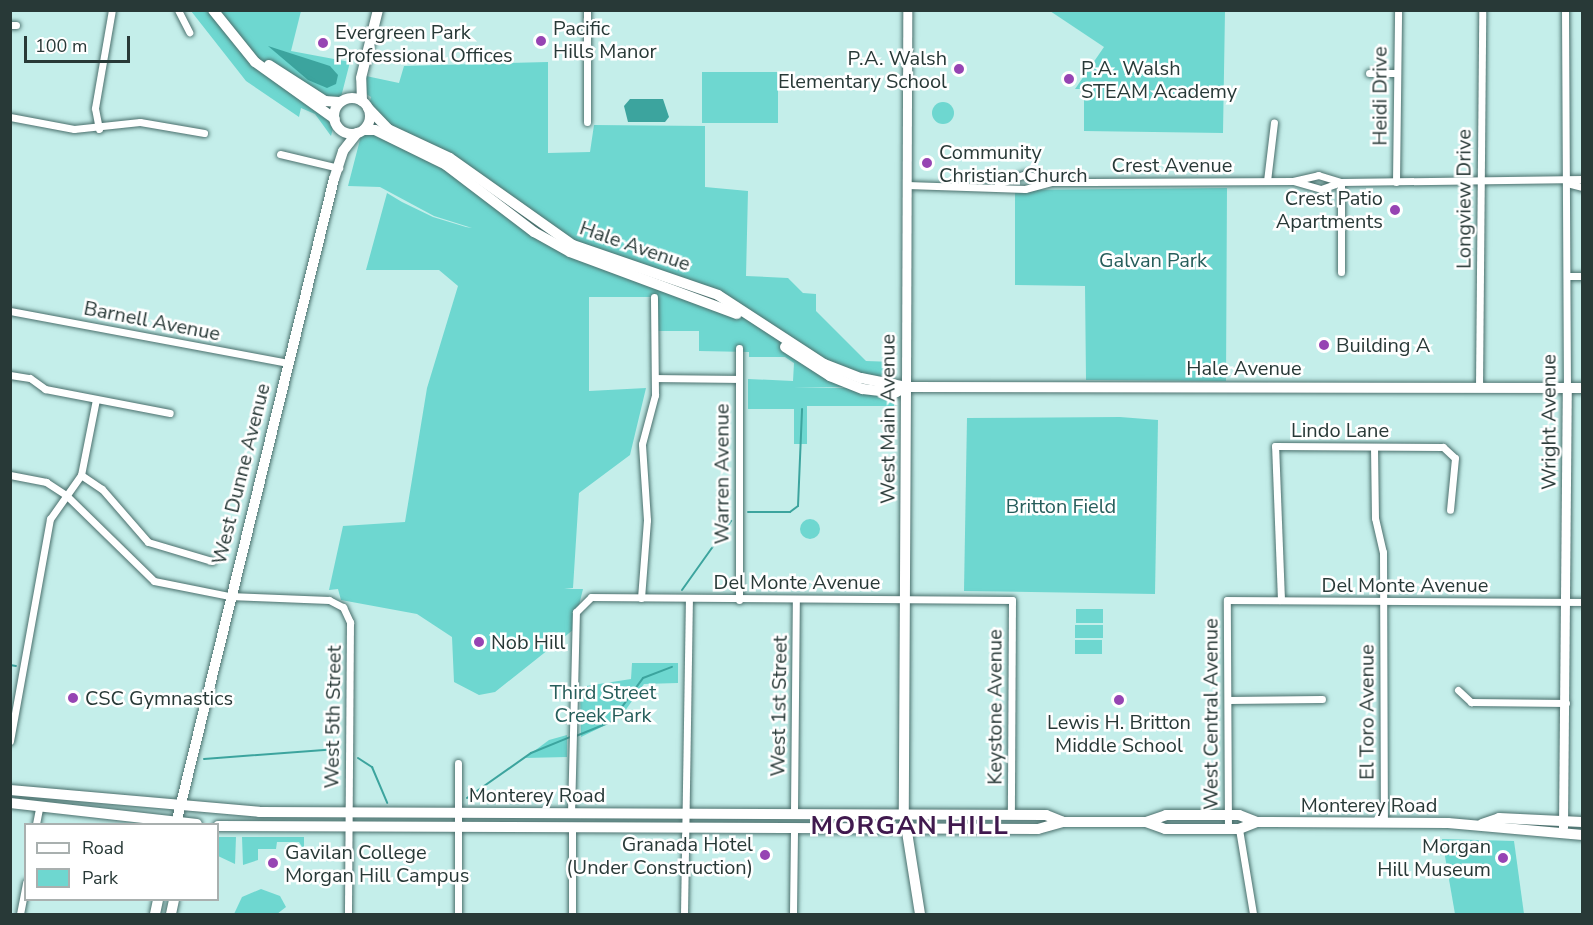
<!DOCTYPE html>
<html>
<head>
<meta charset="utf-8">
<style>
  body { margin:0 }
  #map { position:relative; width:1593px; height:925px; overflow:hidden; background:#c4eeea; font-family:"Nunito Sans",sans-serif }
  div>[style] { position:absolute }
  [style*='--x'] { left:calc(var(--x)*1px); top:calc(var(--y)*1px); width:calc(var(--w)*1px); rotate:calc(var(--a)*1deg) }
  .green>* { inset:0; background:#6ed7d0; transform-origin:0 0 }
  .round { border-radius:50% }
  .water>* { inset:0; background:#3ca49e }
  .stream>* { height:2px; margin:-1px; padding:0 1px; transform-origin:1px; border-radius:1px; background:#3ca49e }
  .roads { filter:drop-shadow(0 0 2px #4a6f6c) drop-shadow(0 0 2px #4a6f6c) }
  .minor>* { height:7px; margin:-3.5px; padding:0 3.5px; transform-origin:3.5px; border-radius:3.5px; background:#fff }
  .tertiary>* { height:9px; margin:-4.5px; padding:0 4.5px; transform-origin:4.5px; border-radius:4.5px; background:#fff }
  .secondary>* { height:10px; margin:-5px; padding:0 5px; transform-origin:5px; border-radius:5px; background:#fff }
  .secondary>.ring { margin:-5px; padding:0; box-sizing:content-box; background:none; border:10px solid #fff; border-radius:50% }
  .dots>* { width:16px; height:16px; translate:-50% -50%; box-sizing:border-box; border:3px solid #fff; border-radius:50% }
  span { translate:-50% -50%; white-space:nowrap; text-align:center; line-height:1.15; -webkit-text-stroke:5px #fff; paint-order:stroke }
  .poi-label { font-size:20px; color:#283937 }
  .left { translate:0 -50%; text-align:left }
  .right { translate:-100% -50%; text-align:right }
  .street-label { font-size:20px; color:#283937 }
  .park-label { font-size:20px; color:#265e5b }
  .district-label { font-size:26px; color:#40194e; font-weight:700; letter-spacing:1.5px }
  .frame { position:absolute; inset:0; border:12px solid #283937; pointer-events:none }
  .legend { position:absolute; left:24px; top:823px; width:195px; height:78px; box-sizing:border-box; background:#fff; border:2px solid #a9b0af; margin:0; padding:8px 10px; list-style:none; font-size:18px; color:#283937 }
  .legend li { display:flex; align-items:center; gap:12px; height:30px }
  .legend b { width:30px; border:2px solid #a9b0af }
  .scale { position:absolute; left:24px; top:36px; width:106px; height:27px; box-sizing:border-box; border:3px solid #283937; border-top:0; padding-left:8px; font-size:18px; line-height:21px; white-space:nowrap; color:#283937; -webkit-text-stroke:4px #fff; paint-order:stroke }
</style>
</head>
<body>
<div id="map">
  <div class="green">
    <i style="clip-path:polygon(191px 11px,301px 11px,291px 51px,350px 62px,331px 136px,315px 114px,301px 108px,299px 117px,246px 81px)"></i>
    <i style="clip-path:polygon(1050px 11px,1225px 11px,1223px 133px,1084px 131px,1084px 89px,1075px 89px,1104px 47px)"></i>
    <i style="clip-path:polygon(548px 62px,548px 153px,590px 152px,594px 125px,705px 126px,705px 187px,748px 191px,746px 276px,788px 278px,803px 293px,816px 294px,816px 311px,866px 361px,894px 362px,894px 386px,793px 388px,894px 388px,894px 406px,807px 406px,807px 444px,794px 444px,794px 409px,748px 409px,748px 379px,793px 381px,794px 363px,785px 357px,749px 357px,749px 352px,699px 351px,699px 331px,654px 331px,654px 297px,589px 297px,589px 391px,646px 388px,630px 455px,579px 493px,573px 588px,564px 589px,583px 589px,573px 630px,495px 692px,479px 695px,454px 682px,452px 637px,417px 614px,341px 600px,338px 589px,329px 590px,343px 526px,405px 522px,427px 388px,458px 286px,439px 270px,366px 270px,387px 193px,402px 202px,433px 217px,466px 227px,472px 228px,434px 216px,380px 187px,348px 186px,371px 97px,362px 91px,366px 76px,399px 83px,404px 66px)"></i>
    <i style="left:702px;top:72px;width:76px;height:51px"></i>
    <i class="round" style="left:932px;top:102px;width:22px;height:22px"></i>
    <i style="clip-path:polygon(1227px 188px,1226px 381px,1086px 380px,1085px 286px,1015px 285px,1015px 190px)"></i>
    <i style="clip-path:polygon(1120px 417px,1158px 420px,1155px 594px,964px 591px,967px 418px)"></i>
    <i class="round" style="left:800px;top:519px;width:20px;height:20px"></i>
    <i style="left:1076px;top:609px;width:27px;height:14px"></i>
    <i style="left:1075px;top:625px;width:28px;height:13px"></i>
    <i style="left:1075px;top:640px;width:27px;height:14px"></i>
    <i style="clip-path:polygon(632px 663px,678px 663px,678px 683px,644px 684px,620px 718px,581px 737px,580px 687px,631px 679px)"></i>
    <i style="clip-path:polygon(567px 735px,567px 757px,525px 758px,549px 740px)"></i>
    <i style="clip-path:polygon(218px 837px,236px 837px,235px 864px,218px 856px)"></i>
    <i style="clip-path:polygon(242px 837px,304px 837px,304px 850px,299px 842px,277px 842px,276px 849px,258px 849px,258px 860px,243px 865px)"></i>
    <i style="clip-path:polygon(1442px 839px,1514px 841px,1524px 914px,1455px 914px)"></i>
    <i style="clip-path:polygon(261px 889px,280px 896px,286px 907px,277px 914px,234px 914px,242px 897px)"></i>
  </div>
  <div class="water">
    <i style="clip-path:polygon(268px 46px,330px 66px,338px 75px,336px 84px,327px 88px,308px 80px)"></i>
    <i style="clip-path:polygon(630px 99px,663px 99px,669px 117px,665px 122px,628px 122px,624px 106px)"></i>
  </div>
  <div class="stream">
    <i style="--x:748;--y:512;--w:42;--a:0"></i>
    <i style="--x:790;--y:512;--w:10;--a:-37"></i>
    <i style="--x:798;--y:506;--w:97;--a:-87.6"></i>
    <i style="--x:682;--y:590;--w:85;--a:-54.6"></i>
    <i style="--x:10;--y:665;--w:6;--a:9"></i>
    <i style="--x:576;--y:736;--w:38;--a:-22"></i>
    <i style="--x:611;--y:722;--w:54;--a:-54"></i>
    <i style="--x:643;--y:678;--w:31;--a:-21"></i>
    <i style="--x:358;--y:758;--w:17;--a:33"></i>
    <i style="--x:372;--y:767;--w:39;--a:67"></i>
    <i style="--x:204;--y:759;--w:134;--a:-4.3"></i>
    <i style="--x:467;--y:798;--w:78;--a:-35.1"></i>
    <i style="--x:531;--y:753;--w:42;--a:-22.3"></i>
  </div>
  <div class="roads">
    <div class="minor">
      <i style="--x:178;--y:10;--w:25;--a:63"></i>
      <i style="--x:587;--y:10;--w:112;--a:90"></i>
      <i style="--x:1565;--y:10;--w:378;--a:89.7"></i>
      <i style="--x:10;--y:25;--w:6;--a:0"></i>
      <i style="--x:1369;--y:73;--w:28;--a:0"></i>
      <i style="--x:10;--y:117;--w:65;--a:10.6"></i>
      <i style="--x:74;--y:129;--w:66;--a:-6.1"></i>
      <i style="--x:140;--y:122;--w:65;--a:9.8"></i>
      <i style="--x:99;--y:129;--w:21;--a:-101"></i>
      <i style="--x:95;--y:108;--w:99;--a:-80.2"></i>
      <i style="--x:280;--y:154;--w:61;--a:13.3"></i>
      <i style="--x:1267;--y:181;--w:59;--a:-83.2"></i>
      <i style="--x:1293;--y:181;--w:29;--a:16"></i>
      <i style="--x:1321;--y:189;--w:21;--a:-19"></i>
      <i style="--x:1341;--y:182;--w:90;--a:90"></i>
      <i style="--x:1396;--y:182;--w:172;--a:-89.3"></i>
      <i style="--x:1567;--y:183;--w:16;--a:15"></i>
      <i style="--x:998;--y:184;--w:30;--a:-20"></i>
      <i style="--x:1026;--y:174;--w:27;--a:17"></i>
      <i style="--x:1052;--y:182;--w:38;--a:0"></i>
      <i style="--x:1090;--y:182;--w:203;--a:-0.3"></i>
      <i style="--x:1293;--y:181;--w:26;--a:-13"></i>
      <i style="--x:1318;--y:175;--w:24;--a:17"></i>
      <i style="--x:1341;--y:182;--w:241;--a:-0.7"></i>
      <i style="--x:907;--y:185;--w:118;--a:1.9"></i>
      <i style="--x:1025;--y:189;--w:28;--a:-15"></i>
      <i style="--x:1568;--y:276;--w:14;--a:0"></i>
      <i style="--x:10;--y:311;--w:283;--a:10.6"></i>
      <i style="--x:10;--y:375;--w:20;--a:9"></i>
      <i style="--x:30;--y:378;--w:19;--a:36"></i>
      <i style="--x:45;--y:389;--w:127;--a:10.9"></i>
      <i style="--x:655;--y:378;--w:84;--a:0.7"></i>
      <i style="--x:1479;--y:387;--w:377;--a:-89.5"></i>
      <i style="--x:1374;--y:447;--w:71;--a:89.2"></i>
      <i style="--x:1375;--y:518;--w:35;--a:77"></i>
      <i style="--x:1383;--y:552;--w:271;--a:89.8"></i>
      <i style="--x:10;--y:475;--w:37;--a:11"></i>
      <i style="--x:46;--y:482;--w:24;--a:33"></i>
      <i style="--x:66;--y:495;--w:123;--a:44.3"></i>
      <i style="--x:154;--y:581;--w:76;--a:11.3"></i>
      <i style="--x:229;--y:596;--w:100;--a:2.3"></i>
      <i style="--x:329;--y:600;--w:16;--a:27"></i>
      <i style="--x:343;--y:607;--w:17;--a:65"></i>
      <i style="--x:350;--y:622;--w:292;--a:90.4"></i>
      <i style="--x:81;--y:475;--w:25;--a:34"></i>
      <i style="--x:102;--y:489;--w:70;--a:49"></i>
      <i style="--x:148;--y:542;--w:67;--a:16.5"></i>
      <i style="--x:641;--y:598;--w:78;--a:-85.6"></i>
      <i style="--x:647;--y:520;--w:76;--a:-93.8"></i>
      <i style="--x:642;--y:444;--w:51;--a:-75.1"></i>
      <i style="--x:655;--y:395;--w:98;--a:-90.6"></i>
      <i style="--x:739;--y:600;--w:252;--a:-90"></i>
      <i style="--x:1281;--y:600;--w:154;--a:-92.2"></i>
      <i style="--x:1275;--y:446;--w:168;--a:0.3"></i>
      <i style="--x:1443;--y:447;--w:16;--a:43"></i>
      <i style="--x:1455;--y:458;--w:52;--a:95.5"></i>
      <i style="--x:1458;--y:690;--w:18;--a:43"></i>
      <i style="--x:1471;--y:702;--w:95;--a:0.6"></i>
      <i style="--x:1228;--y:700;--w:94;--a:-0.6"></i>
      <i style="--x:10;--y:741;--w:226;--a:-79.8"></i>
      <i style="--x:50;--y:519;--w:54;--a:-54.8"></i>
      <i style="--x:81;--y:475;--w:77;--a:-78.8"></i>
      <i style="--x:458;--y:763;--w:151;--a:90"></i>
      <i style="--x:794;--y:812;--w:212;--a:-89.5"></i>
      <i style="--x:571;--y:814;--w:202;--a:-88.6"></i>
      <i style="--x:576;--y:612;--w:21;--a:-45"></i>
      <i style="--x:591;--y:597;--w:421;--a:0.4"></i>
      <i style="--x:1012;--y:600;--w:215;--a:90.3"></i>
      <i style="--x:36;--y:824;--w:16;--a:-79"></i>
      <i style="--x:1228;--y:829;--w:229;--a:-90.3"></i>
      <i style="--x:1227;--y:600;--w:355;--a:0.3"></i>
      <i style="--x:1239;--y:829;--w:86;--a:80.6"></i>
      <i style="--x:20;--y:914;--w:32;--a:-79"></i>
      <i style="--x:572;--y:914;--w:86;--a:-90"></i>
      <i style="--x:684;--y:914;--w:316;--a:-89.1"></i>
      <i style="--x:793;--y:914;--w:85;--a:-89.3"></i>
    </div>
    <div class="tertiary">
      <i style="--x:906;--y:387;--w:377;--a:-89.8"></i>
      <i style="--x:1563;--y:827;--w:439;--a:-89.5"></i>
    </div>
    <div class="secondary">
      <i style="--x:213;--y:10;--w:67;--a:51.1"></i>
      <i style="--x:255;--y:62;--w:98;--a:35.5"></i>
      <i style="--x:269;--y:65;--w:67;--a:32.7"></i>
      <i style="--x:325;--y:101;--w:14;--a:4"></i>
      <i class="ring" style="left:334px;top:98px;width:26px;height:26px"></i>
      <i style="--x:362;--y:101;--w:23;--a:-92"></i>
      <i style="--x:361;--y:78;--w:70;--a:-76"></i>
      <i style="--x:368;--y:108;--w:29;--a:46"></i>
      <i style="--x:388;--y:129;--w:68;--a:25.1"></i>
      <i style="--x:450;--y:158;--w:151;--a:35.3"></i>
      <i style="--x:573;--y:245;--w:153;--a:19"></i>
      <i style="--x:718;--y:295;--w:126;--a:33.1"></i>
      <i style="--x:824;--y:364;--w:40;--a:21"></i>
      <i style="--x:861;--y:378;--w:46;--a:11.3"></i>
      <i style="--x:906;--y:387;--w:676;--a:0.08"></i>
      <i style="--x:364;--y:130;--w:11;--a:0"></i>
      <i style="--x:375;--y:130;--w:79;--a:26.2"></i>
      <i style="--x:446;--y:165;--w:111;--a:37.3"></i>
      <i style="--x:534;--y:232;--w:41;--a:29.1"></i>
      <i style="--x:570;--y:252;--w:178;--a:20.4"></i>
      <i style="--x:785;--y:347;--w:54;--a:32.8"></i>
      <i style="--x:830;--y:376;--w:35;--a:22"></i>
      <i style="--x:863;--y:389;--w:32;--a:7"></i>
      <i style="--x:895;--y:393;--w:13;--a:-29"></i>
      <i style="--x:906;--y:387;--w:426;--a:90.3"></i>
      <i style="--x:904;--y:813;--w:102;--a:81"></i>
      <i style="--x:10;--y:790;--w:250;--a:5"></i>
      <i style="--x:259;--y:812;--w:787;--a:0.22"></i>
      <i style="--x:1046;--y:815;--w:18;--a:22"></i>
      <i style="--x:1063;--y:822;--w:83;--a:0"></i>
      <i style="--x:1146;--y:822;--w:20;--a:20"></i>
      <i style="--x:1165;--y:829;--w:74;--a:0"></i>
      <i style="--x:1239;--y:829;--w:19;--a:-21"></i>
      <i style="--x:1257;--y:822;--w:191;--a:0.3"></i>
      <i style="--x:1448;--y:823;--w:135;--a:5.1"></i>
      <i style="--x:10;--y:803;--w:188;--a:6.4"></i>
      <i style="--x:1146;--y:822;--w:21;--a:-19"></i>
      <i style="--x:1166;--y:815;--w:73;--a:0"></i>
      <i style="--x:1239;--y:815;--w:19;--a:21"></i>
      <i style="--x:176;--y:824;--w:664;--a:-76.24"></i>
      <i style="--x:334;--y:179;--w:29;--a:-72"></i>
      <i style="--x:343;--y:151;--w:23;--a:-52"></i>
      <i style="--x:1482;--y:824;--w:18;--a:-19"></i>
      <i style="--x:1499;--y:818;--w:83;--a:2.8"></i>
      <i style="--x:218;--y:826;--w:820;--a:0.21"></i>
      <i style="--x:1038;--y:829;--w:26;--a:-16"></i>
      <i style="--x:155;--y:914;--w:14;--a:-78"></i>
      <i style="--x:171;--y:914;--w:14;--a:-78"></i>
    </div>
  </div>
  <div class="dots">
    <i style="left:541px;top:41px;background:#9644b3"></i>
    <i style="left:323px;top:43px;background:#9644b3"></i>
    <i style="left:959px;top:69px;background:#9644b3"></i>
    <i style="left:1069px;top:79px;background:#9644b3"></i>
    <i style="left:927px;top:163px;background:#9644b3"></i>
    <i style="left:1395px;top:210px;background:#9644b3"></i>
    <i style="left:1324px;top:345px;background:#9644b3"></i>
    <i style="left:479px;top:642px;background:#9644b3"></i>
    <i style="left:73px;top:698px;background:#9644b3"></i>
    <i style="left:1119px;top:700px;background:#9644b3"></i>
    <i style="left:765px;top:855px;background:#9644b3"></i>
    <i style="left:1503px;top:858px;background:#9644b3"></i>
    <i style="left:273px;top:863px;background:#9644b3"></i>
  </div>
  <div class="poi-label">
    <span class="left" style="left:553px;top:40px">Pacific<br>Hills Manor</span>
    <span class="left" style="left:335px;top:44px">Evergreen Park<br>Professional Offices</span>
    <span class="right" style="left:947px;top:70px">P.A. Walsh<br>Elementary School</span>
    <span class="left" style="left:1081px;top:80px">P.A. Walsh<br>STEAM Academy</span>
    <span class="left" style="left:939px;top:164px">Community<br>Christian Church</span>
    <span class="right" style="left:1383px;top:210px">Crest Patio<br>Apartments</span>
    <span class="left" style="left:1336px;top:345px">Building A</span>
    <span class="left" style="left:491px;top:642px">Nob Hill</span>
    <span class="left" style="left:85px;top:698px">CSC Gymnastics</span>
    <span style="left:1119px;top:734px">Lewis H. Britton<br>Middle School</span>
    <span class="right" style="left:753px;top:856px">Granada Hotel<br>(Under Construction)</span>
    <span class="right" style="left:1491px;top:858px">Morgan<br>Hill Museum</span>
    <span class="left" style="left:285px;top:864px">Gavilan College<br>Morgan Hill Campus</span>
  </div>
  <div class="street-label">
    <span style="left:1380px;top:96px;rotate:-90deg">Heidi Drive</span>
    <span style="left:1172px;top:165px">Crest Avenue</span>
    <span style="left:1464px;top:199px;rotate:-90deg">Longview Drive</span>
    <span style="left:635px;top:246px;rotate:19deg">Hale Avenue</span>
    <span style="left:152px;top:321px;rotate:11deg">Barnell Avenue</span>
    <span style="left:1244px;top:368px">Hale Avenue</span>
    <span style="left:888px;top:419px;rotate:-90deg">West Main Avenue</span>
    <span style="left:1549px;top:422px;rotate:-90deg">Wright Avenue</span>
    <span style="left:1340px;top:430px">Lindo Lane</span>
    <span style="left:241px;top:474px;rotate:-76deg">West Dunne Avenue</span>
    <span style="left:722px;top:474px;rotate:-90deg">Warren Avenue</span>
    <span style="left:797px;top:582px">Del Monte Avenue</span>
    <span style="left:1405px;top:585px">Del Monte Avenue</span>
    <span style="left:779px;top:706px;rotate:-89deg">West 1st Street</span>
    <span style="left:995px;top:707px;rotate:-90deg">Keystone Avenue</span>
    <span style="left:1367px;top:712px;rotate:-90deg">El Toro Avenue</span>
    <span style="left:1211px;top:714px;rotate:-90deg">West Central Avenue</span>
    <span style="left:333px;top:717px;rotate:-89deg">West 5th Street</span>
    <span style="left:537px;top:795px">Monterey Road</span>
    <span style="left:1369px;top:805px">Monterey Road</span>
  </div>
  <div class="park-label">
    <span style="left:1153px;top:260px">Galvan Park</span>
    <span style="left:1061px;top:506px">Britton Field</span>
    <span style="left:603px;top:704px">Third Street<br>Creek Park</span>
  </div>
  <div class="district-label">
    <span style="left:910px;top:826px">MORGAN HILL</span>
  </div>
  <div class="frame"></div>
  <ul class="legend">
  <li><b style="height:8px;background:#fff"></b>Road</li>
  <li><b style="height:16px;background:#6ed7d0"></b>Park</li>
  </ul>
  <div class="scale">100 m</div>
</div>
</body>
</html>
